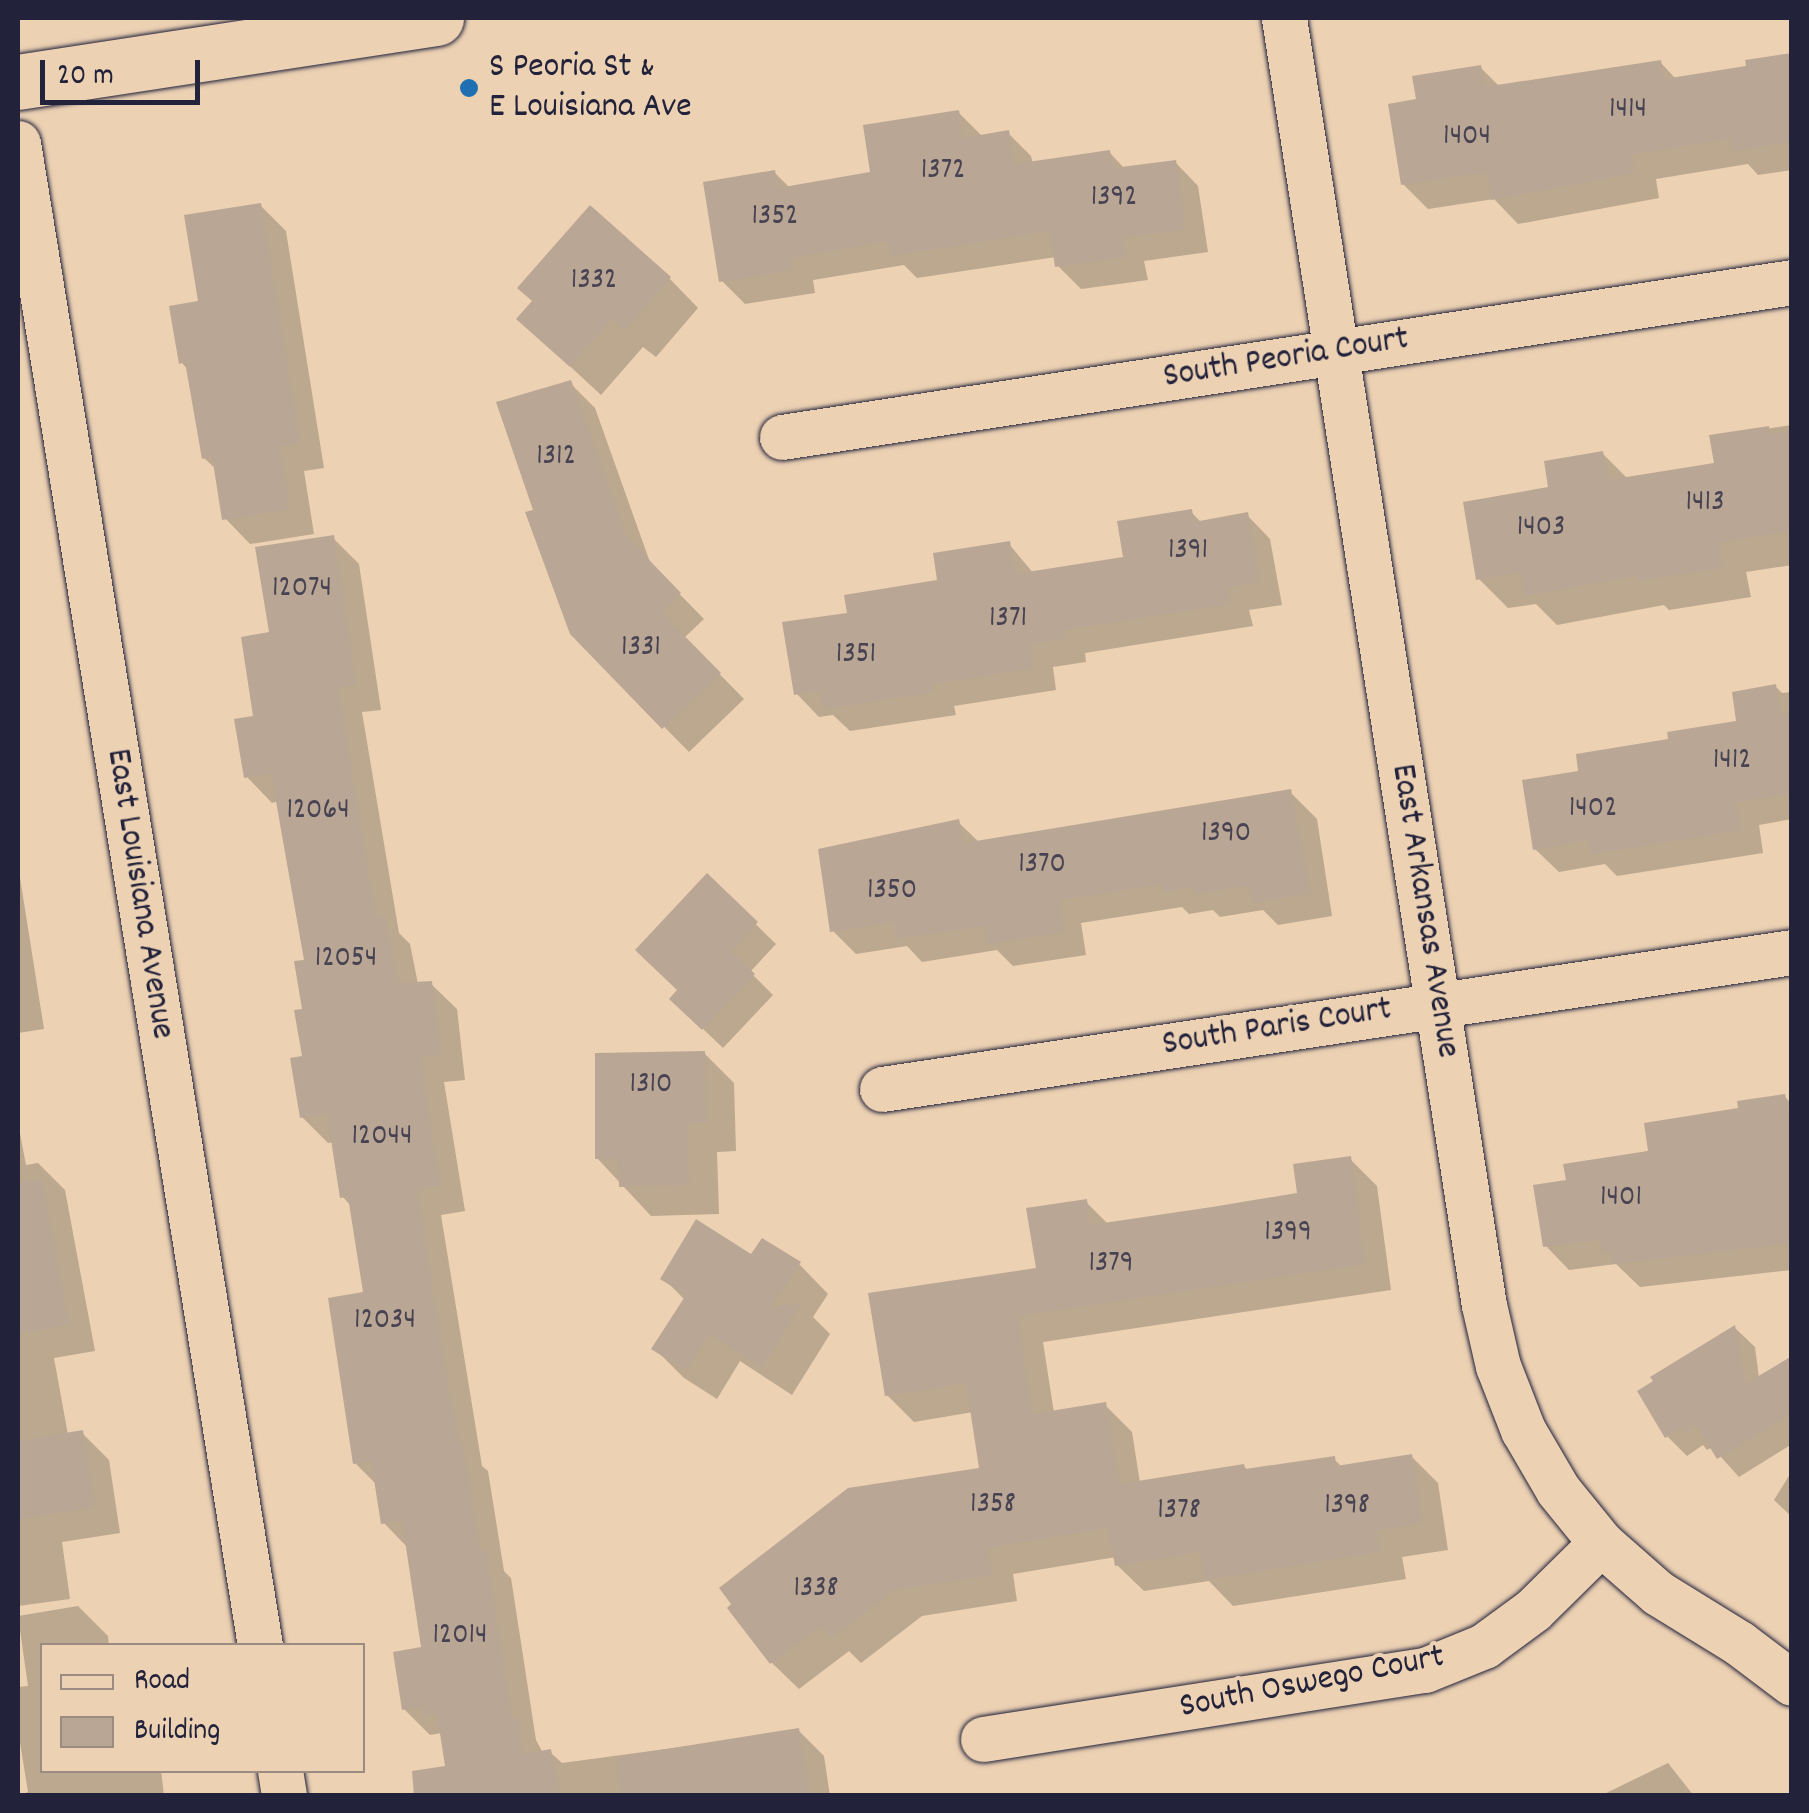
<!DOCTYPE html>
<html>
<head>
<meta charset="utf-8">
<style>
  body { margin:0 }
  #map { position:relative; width:1809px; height:1813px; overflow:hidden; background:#ecd1b3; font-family:Dekko,sans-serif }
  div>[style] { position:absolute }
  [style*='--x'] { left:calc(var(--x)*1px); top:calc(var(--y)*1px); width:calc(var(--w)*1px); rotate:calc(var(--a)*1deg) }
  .shadow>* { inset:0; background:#0003 }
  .building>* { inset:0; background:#baa695 }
  .roads { filter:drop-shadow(0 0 2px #22223b) drop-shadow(0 0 2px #22223b) }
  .street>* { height:45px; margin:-22.5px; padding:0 22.5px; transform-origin:22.5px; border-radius:22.5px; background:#ecd1b3 }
  .secondary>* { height:55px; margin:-27.5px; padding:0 27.5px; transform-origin:27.5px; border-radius:27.5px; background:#ecd1b3 }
  .dots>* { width:28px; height:28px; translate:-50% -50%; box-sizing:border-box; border:5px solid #ecd1b3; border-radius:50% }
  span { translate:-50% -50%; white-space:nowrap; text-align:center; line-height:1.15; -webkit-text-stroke:8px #ecd1b3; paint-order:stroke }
  .number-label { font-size:30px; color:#484352 }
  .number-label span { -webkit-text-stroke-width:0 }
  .poi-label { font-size:35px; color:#22223b }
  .left { translate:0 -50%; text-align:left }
  .street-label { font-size:35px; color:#22223b }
  .frame { position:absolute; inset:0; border:20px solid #22223b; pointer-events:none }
  .legend { position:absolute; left:40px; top:1643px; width:325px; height:130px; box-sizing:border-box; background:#ecd1b3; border:2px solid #9b8b83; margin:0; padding:12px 18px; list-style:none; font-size:30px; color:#22223b }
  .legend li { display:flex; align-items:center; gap:20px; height:50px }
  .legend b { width:50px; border:2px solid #9b8b83 }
  .scale { position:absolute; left:40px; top:60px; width:160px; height:45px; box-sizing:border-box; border:5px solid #22223b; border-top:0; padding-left:12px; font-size:30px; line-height:35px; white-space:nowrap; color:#22223b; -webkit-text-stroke:8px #ecd1b3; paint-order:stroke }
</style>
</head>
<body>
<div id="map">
  <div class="shadow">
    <i style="clip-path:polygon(1792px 58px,1792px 170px,1758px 175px,1748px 164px,1656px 179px,1659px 198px,1518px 224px,1494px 199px,1428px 209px,1403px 184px,1419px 101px,1480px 67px,1500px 87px,1661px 63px,1676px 79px)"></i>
    <i style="clip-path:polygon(958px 112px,983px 137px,1008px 133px,1031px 156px,1033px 164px,1110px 153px,1125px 169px,1175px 162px,1198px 186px,1208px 252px,1144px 261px,1148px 280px,1081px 289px,1057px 265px,1056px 257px,917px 278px,904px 265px,813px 280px,815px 293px,745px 304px,722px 281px,775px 173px,791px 189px,873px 174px)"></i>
    <i style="clip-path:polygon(260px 205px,286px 231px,324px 468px,304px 471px,314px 534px,250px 544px,225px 518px,217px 470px,204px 458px,189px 371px,181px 362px,200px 303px)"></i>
    <i style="clip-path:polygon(669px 278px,698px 308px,656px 357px,643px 347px,601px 395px,519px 319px)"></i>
    <i style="clip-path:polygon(570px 383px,595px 408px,651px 565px,704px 619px,684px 638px,744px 699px,689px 752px,572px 633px,536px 511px)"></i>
    <i style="clip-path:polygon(1792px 425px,1792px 565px,1746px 572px,1751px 597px,1669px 610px,1664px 605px,1557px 625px,1536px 604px,1508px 608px,1478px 578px,1551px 489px,1603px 454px,1628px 479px,1717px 465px,1712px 437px)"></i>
    <i style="clip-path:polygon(1191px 512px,1202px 523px,1247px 515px,1270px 539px,1282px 605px,1249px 610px,1253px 626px,1085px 653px,1086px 662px,1053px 667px,1056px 690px,954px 706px,956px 715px,850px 731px,833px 715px,819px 717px,796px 693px,850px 615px,940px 582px,1009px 544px,1034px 574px,1126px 559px)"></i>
    <i style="clip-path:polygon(333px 538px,359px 564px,381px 710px,362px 712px,399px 933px,410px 944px,418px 984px,431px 984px,457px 1009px,465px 1080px,444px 1082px,465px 1211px,441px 1215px,482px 1466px,488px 1471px,504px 1571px,511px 1578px,536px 1740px,543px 1753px,550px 1752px,562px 1763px,799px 1731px,824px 1756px,830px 1796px,452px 1796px,442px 1733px,430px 1735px,404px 1709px,423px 1649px,408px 1548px,384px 1523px,378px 1486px,355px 1463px,365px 1294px,351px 1206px,343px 1197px,334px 1142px,328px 1143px,302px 1117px,306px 962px,279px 801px,272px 803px,247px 777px,272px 634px)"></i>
    <i style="clip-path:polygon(1776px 687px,1782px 693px,1792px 692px,1792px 819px,1759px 825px,1763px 853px,1617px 876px,1605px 864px,1559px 872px,1535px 849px,1581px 773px,1739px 724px)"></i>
    <i style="clip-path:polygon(1290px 792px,1317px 819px,1332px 916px,1278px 925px,1263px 910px,1220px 917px,1213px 910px,1189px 914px,1182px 907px,1081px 923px,1086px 955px,1013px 966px,997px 950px,922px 962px,907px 946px,856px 954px,833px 931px,958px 822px,980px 843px)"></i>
    <i style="clip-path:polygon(18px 865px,44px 1029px,18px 1033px)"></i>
    <i style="clip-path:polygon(707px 877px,776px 944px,750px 972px,773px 995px,723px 1048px,672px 999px,680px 991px)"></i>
    <i style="clip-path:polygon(704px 1053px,734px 1083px,736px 1151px,717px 1152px,719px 1214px,651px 1216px,597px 1158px)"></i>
    <i style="clip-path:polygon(1785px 1097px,1792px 1104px,1792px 1270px,1640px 1287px,1616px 1264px,1569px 1270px,1545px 1245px,1568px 1182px)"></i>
    <i style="clip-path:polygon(18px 1123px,26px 1165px,38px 1163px,65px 1190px,95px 1351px,54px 1358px,68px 1435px,82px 1433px,109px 1460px,120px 1533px,62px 1542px,70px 1599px,18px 1606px)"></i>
    <i style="clip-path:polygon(1350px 1159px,1377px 1186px,1391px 1290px,1043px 1342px,1054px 1413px,1105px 1405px,1132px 1432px,1140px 1483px,1244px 1466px,1248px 1471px,1334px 1459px,1343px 1468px,1412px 1457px,1438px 1483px,1448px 1550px,1402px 1557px,1406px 1579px,1233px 1606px,1209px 1581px,1144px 1591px,1117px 1565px,1116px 1557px,1013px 1574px,1017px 1601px,922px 1616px,861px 1663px,849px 1651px,799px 1689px,772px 1663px,731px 1608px,982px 1470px,973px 1412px,914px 1422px,887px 1395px,1039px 1270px,1086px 1202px,1109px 1225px,1300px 1195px)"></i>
    <i style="clip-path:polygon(752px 1257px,799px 1264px,828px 1294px,813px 1317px,830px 1334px,792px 1395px,740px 1361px,717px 1399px,684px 1378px,654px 1348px,685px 1300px,663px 1278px)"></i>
    <i style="clip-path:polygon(1735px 1328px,1755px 1347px,1759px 1378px,1792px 1376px,1792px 1444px,1739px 1477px,1712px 1447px,1707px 1450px,1703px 1445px,1687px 1456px,1667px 1436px)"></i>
    <i style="clip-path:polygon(1792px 1471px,1792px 1517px,1774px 1500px)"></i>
    <i style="clip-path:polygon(78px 1606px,108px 1636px,109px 1646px,42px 1646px,42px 1770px,161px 1770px,164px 1796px,18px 1796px,28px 1792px,18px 1730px,18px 1687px,28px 1686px,18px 1616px)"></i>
    <i style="clip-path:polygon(1668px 1763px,1694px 1796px,1602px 1796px,1602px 1795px)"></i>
  </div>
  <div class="building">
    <i style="clip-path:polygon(1792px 53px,1792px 142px,1731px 151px,1729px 139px,1632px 154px,1635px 173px,1491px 200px,1486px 172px,1401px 185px,1388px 104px,1416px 99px,1412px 76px,1481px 65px,1484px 87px,1661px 60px,1664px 79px,1746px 66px,1745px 60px)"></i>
    <i style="clip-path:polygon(959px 110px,963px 138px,1009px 130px,1014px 164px,1110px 150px,1113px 168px,1176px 160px,1186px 229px,1122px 238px,1126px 257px,1055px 267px,1050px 231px,891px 256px,888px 241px,791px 258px,793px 270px,719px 282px,703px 182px,775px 170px,778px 188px,870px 172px,863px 125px)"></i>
    <i style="clip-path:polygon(261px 203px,300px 443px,280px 446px,290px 509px,222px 520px,212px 456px,202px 459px,185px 362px,179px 364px,169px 306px,198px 301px,184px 215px)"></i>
    <i style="clip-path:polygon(590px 205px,671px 277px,625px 330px,612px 319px,570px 367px,516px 319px,532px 301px,517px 288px)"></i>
    <i style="clip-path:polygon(571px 380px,627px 537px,681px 593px,661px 612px,721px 673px,662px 729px,570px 634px,525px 512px,533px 510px,496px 402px)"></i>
    <i style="clip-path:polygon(1769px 426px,1770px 434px,1792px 431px,1792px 530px,1718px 543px,1723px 568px,1637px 581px,1636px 576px,1524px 596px,1521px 572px,1476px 580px,1463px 502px,1548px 487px,1544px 461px,1603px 451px,1608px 480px,1714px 463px,1709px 435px)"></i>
    <i style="clip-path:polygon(1192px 509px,1194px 522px,1248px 512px,1260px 582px,1227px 588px,1231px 604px,1063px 630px,1064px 639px,1031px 644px,1034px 668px,932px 684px,934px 692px,824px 709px,821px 690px,794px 695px,782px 622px,847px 613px,844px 595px,937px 580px,933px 553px,1010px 541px,1015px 574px,1123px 557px,1117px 521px)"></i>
    <i style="clip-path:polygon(334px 535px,356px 685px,338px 687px,376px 917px,385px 916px,398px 983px,432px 981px,440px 1055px,420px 1057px,440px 1186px,417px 1190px,447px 1378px,459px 1443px,463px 1443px,480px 1551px,486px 1550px,512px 1719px,518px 1718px,523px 1754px,551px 1749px,560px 1796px,414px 1796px,412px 1771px,445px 1766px,437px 1714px,423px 1717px,421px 1707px,402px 1710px,393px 1652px,421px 1647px,402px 1521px,381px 1524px,371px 1461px,353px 1464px,328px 1298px,363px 1292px,348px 1197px,340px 1198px,327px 1114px,300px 1118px,290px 1058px,302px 1056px,294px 1010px,302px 1009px,294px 961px,304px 960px,271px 773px,244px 778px,234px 719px,253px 716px,241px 637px,269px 632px,255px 547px)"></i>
    <i style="clip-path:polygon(1776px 684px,1780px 714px,1792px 713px,1792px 793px,1736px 802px,1741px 830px,1591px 854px,1588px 840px,1533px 850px,1522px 780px,1578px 771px,1576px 754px,1668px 739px,1667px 732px,1736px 721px,1732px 692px)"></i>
    <i style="clip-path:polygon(1291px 789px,1310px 893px,1252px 903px,1249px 886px,1194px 894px,1193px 887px,1163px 892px,1162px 884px,1059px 900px,1064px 932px,987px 944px,985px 926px,896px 939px,894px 922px,830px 932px,818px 849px,959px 819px,964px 843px)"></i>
    <i style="clip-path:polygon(707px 873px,758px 922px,731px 951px,755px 974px,702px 1030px,669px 999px,677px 990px,635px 950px)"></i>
    <i style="clip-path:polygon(705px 1051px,707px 1122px,688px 1124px,690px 1185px,619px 1187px,618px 1159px,595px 1159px,595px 1053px)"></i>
    <i style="clip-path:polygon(1785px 1094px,1792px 1132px,1792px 1243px,1613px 1264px,1611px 1252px,1602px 1253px,1600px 1240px,1543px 1247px,1533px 1185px,1566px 1180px,1563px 1164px,1648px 1151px,1644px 1123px,1738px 1108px,1737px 1101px)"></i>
    <i style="clip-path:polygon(1351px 1156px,1365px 1264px,1018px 1316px,1032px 1414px,1106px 1402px,1119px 1484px,1244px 1464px,1245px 1469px,1335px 1456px,1336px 1466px,1412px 1454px,1422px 1523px,1377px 1531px,1380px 1552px,1204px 1580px,1200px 1552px,1115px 1566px,1108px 1528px,987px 1548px,992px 1575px,894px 1590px,832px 1638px,821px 1626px,770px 1664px,727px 1608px,731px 1604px,719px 1588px,848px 1488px,979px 1468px,966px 1383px,885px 1396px,868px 1293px,1036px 1268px,1026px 1208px,1087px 1199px,1090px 1225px,1212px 1207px,1297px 1193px,1293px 1164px)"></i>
    <i style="clip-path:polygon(42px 1180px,69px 1325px,18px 1334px,18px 1182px)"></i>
    <i style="clip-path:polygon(696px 1219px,751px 1254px,762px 1238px,801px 1262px,770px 1308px,802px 1303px,762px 1367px,709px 1334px,686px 1371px,651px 1349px,686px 1295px,660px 1279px)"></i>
    <i style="clip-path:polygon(1735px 1325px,1745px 1384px,1792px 1356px,1792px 1413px,1717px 1459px,1696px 1425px,1686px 1432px,1682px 1427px,1665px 1438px,1637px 1391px,1653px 1381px,1650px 1377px)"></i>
    <i style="clip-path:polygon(83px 1430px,95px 1507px,18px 1519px,18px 1441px)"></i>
    <i style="clip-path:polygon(799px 1728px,810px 1796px,621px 1796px,616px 1757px)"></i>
  </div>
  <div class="roads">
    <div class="street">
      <i style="--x:1284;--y:18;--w:1302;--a:81.17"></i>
      <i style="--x:1484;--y:1305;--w:63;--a:77.1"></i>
      <i style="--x:1498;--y:1366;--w:69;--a:68.7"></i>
      <i style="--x:1523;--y:1430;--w:69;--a:59.7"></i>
      <i style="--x:1558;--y:1490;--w:68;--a:50.9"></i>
      <i style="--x:1601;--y:1543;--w:76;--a:41.3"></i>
      <i style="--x:1658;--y:1593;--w:95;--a:31.7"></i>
      <i style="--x:1739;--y:1643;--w:66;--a:37"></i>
      <i style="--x:18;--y:143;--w:1522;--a:80.85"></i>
      <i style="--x:782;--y:437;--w:1022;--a:-8.72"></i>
      <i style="--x:882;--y:1089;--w:920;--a:-8.56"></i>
      <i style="--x:983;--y:1739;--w:447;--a:-8.9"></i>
      <i style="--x:1425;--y:1670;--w:64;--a:-22.1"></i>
      <i style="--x:1484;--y:1646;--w:61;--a:-36.3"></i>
      <i style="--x:1533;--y:1610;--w:95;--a:-44.6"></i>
      <i style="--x:280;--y:1770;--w:26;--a:81"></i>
    </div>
    <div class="secondary">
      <i style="--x:18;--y:82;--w:423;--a:-8.7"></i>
    </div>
  </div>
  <div class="dots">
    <i style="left:469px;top:88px;background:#1f6fb2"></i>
  </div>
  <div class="number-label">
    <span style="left:1628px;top:111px">1414</span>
    <span style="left:1467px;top:138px">1404</span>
    <span style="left:943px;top:172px">1372</span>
    <span style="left:1114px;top:199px">1392</span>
    <span style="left:775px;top:218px">1352</span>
    <span style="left:594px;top:282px">1332</span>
    <span style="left:556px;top:458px">1312</span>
    <span style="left:1705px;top:504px">1413</span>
    <span style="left:1541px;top:529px">1403</span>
    <span style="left:1188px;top:552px">1391</span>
    <span style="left:302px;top:590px">12074</span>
    <span style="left:1008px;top:620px">1371</span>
    <span style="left:641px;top:649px">1331</span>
    <span style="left:856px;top:656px">1351</span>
    <span style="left:1732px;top:762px">1412</span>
    <span style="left:1593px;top:810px">1402</span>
    <span style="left:318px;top:812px">12064</span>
    <span style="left:1226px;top:835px">1390</span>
    <span style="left:1042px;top:866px">1370</span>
    <span style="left:892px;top:892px">1350</span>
    <span style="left:346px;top:960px">12054</span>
    <span style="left:651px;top:1086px">1310</span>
    <span style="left:382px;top:1138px">12044</span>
    <span style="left:1621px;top:1199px">1401</span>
    <span style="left:1288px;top:1234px">1399</span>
    <span style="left:1111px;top:1265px">1379</span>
    <span style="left:385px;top:1322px">12034</span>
    <span style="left:993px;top:1506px">1358</span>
    <span style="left:1347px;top:1507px">1398</span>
    <span style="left:1179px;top:1512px">1378</span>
    <span style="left:816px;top:1590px">1338</span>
    <span style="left:460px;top:1637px">12014</span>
  </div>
  <div class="poi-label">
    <span class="left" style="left:489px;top:88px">S Peoria St &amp;<br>E Louisiana Ave</span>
  </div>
  <div class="street-label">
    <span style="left:1286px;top:359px;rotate:-9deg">South Peoria Court</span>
    <span style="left:139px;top:894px;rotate:81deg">East Louisiana Avenue</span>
    <span style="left:1424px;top:911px;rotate:81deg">East Arkansas Avenue</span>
    <span style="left:1277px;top:1028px;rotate:-9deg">South Paris Court</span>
    <span style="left:1312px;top:1683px;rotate:-11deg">South Oswego Court</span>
  </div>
  <div class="frame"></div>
  <ul class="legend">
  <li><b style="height:12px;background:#ecd1b3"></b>Road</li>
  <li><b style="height:28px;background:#baa695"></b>Building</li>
  </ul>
  <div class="scale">20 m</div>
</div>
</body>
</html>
